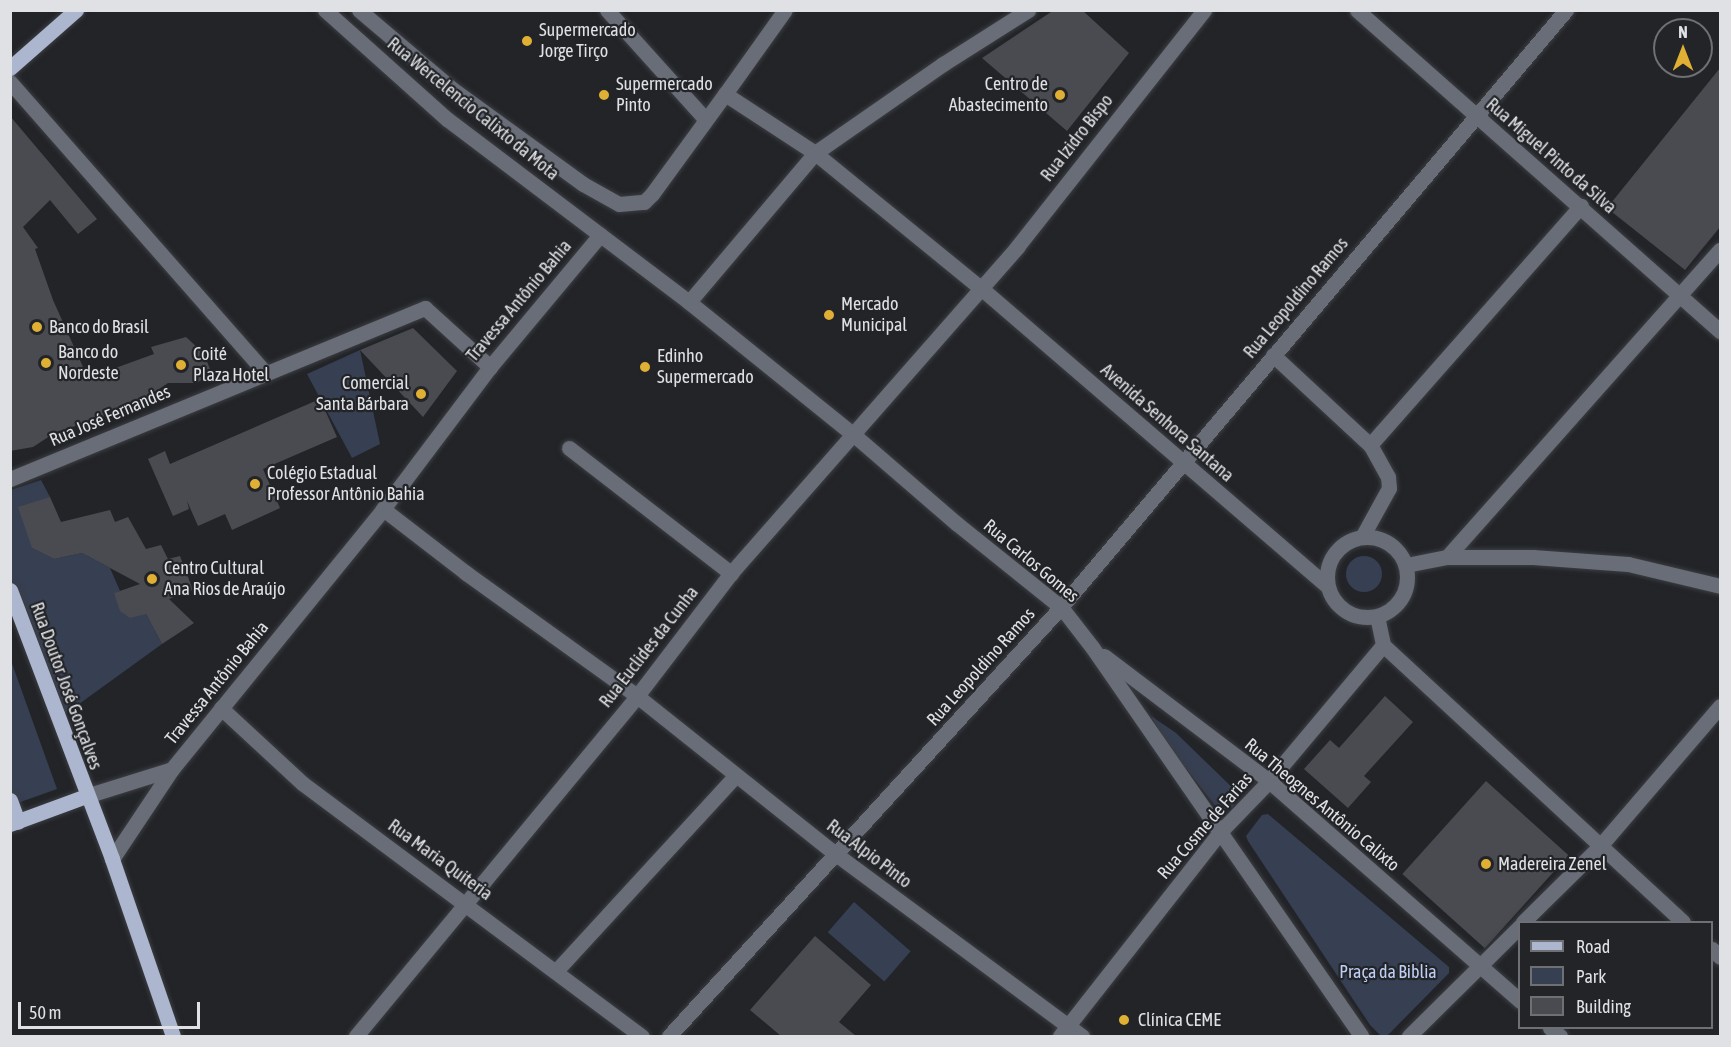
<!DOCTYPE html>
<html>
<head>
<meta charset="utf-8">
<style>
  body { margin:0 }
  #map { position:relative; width:1731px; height:1047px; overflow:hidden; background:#222428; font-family:"Asap Condensed",sans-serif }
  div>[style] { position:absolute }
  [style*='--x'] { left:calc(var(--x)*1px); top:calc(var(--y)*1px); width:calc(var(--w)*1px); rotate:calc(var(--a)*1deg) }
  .green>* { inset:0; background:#373f52; transform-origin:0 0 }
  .round { border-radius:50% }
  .building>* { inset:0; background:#494b50; transform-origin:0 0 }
  .roads { filter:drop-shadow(0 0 2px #3c3e42) drop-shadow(0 0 2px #3c3e42) }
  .minor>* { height:15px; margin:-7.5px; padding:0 7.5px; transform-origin:7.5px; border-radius:7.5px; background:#686d78 }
  .minor>.ring { margin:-7.5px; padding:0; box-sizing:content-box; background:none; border:15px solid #686d78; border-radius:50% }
  .major>* { height:15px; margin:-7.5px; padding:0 7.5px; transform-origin:7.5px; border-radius:7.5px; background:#acb6ce }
  .dots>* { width:16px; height:16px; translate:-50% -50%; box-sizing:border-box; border:3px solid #222428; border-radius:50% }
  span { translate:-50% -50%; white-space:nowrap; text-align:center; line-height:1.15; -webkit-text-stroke:4.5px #222428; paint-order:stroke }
  .poi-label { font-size:18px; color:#dfe1e4 }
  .left { translate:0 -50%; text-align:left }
  .right { translate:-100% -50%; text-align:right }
  .street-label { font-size:18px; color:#dfe1e4 }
  .park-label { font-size:18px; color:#becff6 }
  .frame { position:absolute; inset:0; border:12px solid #dfe1e4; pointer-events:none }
  .legend { position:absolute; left:1518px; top:921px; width:195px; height:108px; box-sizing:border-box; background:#222428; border:2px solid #6e7073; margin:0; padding:8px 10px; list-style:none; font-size:18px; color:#dfe1e4 }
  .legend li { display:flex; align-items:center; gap:12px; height:30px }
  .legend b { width:30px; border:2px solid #6e7073 }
  .north { position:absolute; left:1653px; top:18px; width:60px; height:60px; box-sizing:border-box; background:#222428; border:2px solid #6e7073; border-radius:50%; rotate:0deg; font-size:16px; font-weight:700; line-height:24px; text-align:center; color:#dfe1e4 }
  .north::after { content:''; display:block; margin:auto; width:21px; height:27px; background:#dfb034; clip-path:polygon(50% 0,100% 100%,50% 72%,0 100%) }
  .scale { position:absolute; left:18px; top:1002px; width:182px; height:27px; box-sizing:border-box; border:3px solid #dfe1e4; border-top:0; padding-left:8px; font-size:18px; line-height:21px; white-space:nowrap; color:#dfe1e4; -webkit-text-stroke:4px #222428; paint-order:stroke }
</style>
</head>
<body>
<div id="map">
  <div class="green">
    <i style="clip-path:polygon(360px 350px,380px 444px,352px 458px,307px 374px)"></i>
    <i style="clip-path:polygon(41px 480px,50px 497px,32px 548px,54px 559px,82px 553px,110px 568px,120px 591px,115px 593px,146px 614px,162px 644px,61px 717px,11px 581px,11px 490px)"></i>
    <i class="round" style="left:1346px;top:556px;width:36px;height:36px"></i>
    <i style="clip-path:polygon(10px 658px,57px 789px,12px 805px,10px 801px)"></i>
    <i style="clip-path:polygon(1151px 716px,1176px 733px,1240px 795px,1232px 808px,1224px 810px,1217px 808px,1166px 743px)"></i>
    <i style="clip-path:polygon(1268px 814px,1449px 967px,1449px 973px,1387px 1036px,1381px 1036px,1370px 1025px,1248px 841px,1246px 836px,1262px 815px)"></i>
    <i style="left:854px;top:902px;width:75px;height:40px;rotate:41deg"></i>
  </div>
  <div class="building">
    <i style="clip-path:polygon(1054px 10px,1082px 10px,1129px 53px,1067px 131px,982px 58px)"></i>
    <i style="clip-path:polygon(1720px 68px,1720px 227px,1685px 270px,1607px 208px)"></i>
    <i style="clip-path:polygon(10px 116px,97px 219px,78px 234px,50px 200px,23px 227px,38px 248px,35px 249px,53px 300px,88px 378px,154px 354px,151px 347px,186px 337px,198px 348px,202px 349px,210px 369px,205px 378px,196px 383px,168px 383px,150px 395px,153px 402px,56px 432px,33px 447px,10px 451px)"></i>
    <i style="clip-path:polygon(413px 328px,457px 371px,423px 417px,360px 350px)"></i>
    <i style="clip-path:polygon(320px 399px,337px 437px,263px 469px,280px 508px,232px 530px,225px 514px,198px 526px,187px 501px,189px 509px,173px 516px,148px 459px,165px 451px,170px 464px)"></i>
    <i style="clip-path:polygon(50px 497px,61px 522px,110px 510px,115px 522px,128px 517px,146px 549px,161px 545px,168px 559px,180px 556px,193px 590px,169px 599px,194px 623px,162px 644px,146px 614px,130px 618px,120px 611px,114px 593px,140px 584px,82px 553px,54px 559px,32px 548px,18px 507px)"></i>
    <i style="clip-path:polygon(1385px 696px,1413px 722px,1364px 776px,1371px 782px,1348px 808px,1304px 769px,1330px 740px,1339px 748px)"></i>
    <i style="left:1486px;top:781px;width:111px;height:125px;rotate:42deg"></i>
    <i style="clip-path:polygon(815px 936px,871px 985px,839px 1022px,856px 1036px,781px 1036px,750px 1010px)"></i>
  </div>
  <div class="roads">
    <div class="minor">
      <i style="--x:325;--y:10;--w:164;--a:41.8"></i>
      <i style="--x:447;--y:119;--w:303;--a:37.1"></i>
      <i style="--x:689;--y:302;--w:212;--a:38.9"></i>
      <i style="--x:854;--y:435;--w:135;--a:40.8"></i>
      <i style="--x:956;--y:523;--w:134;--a:38.7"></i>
      <i style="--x:1061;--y:607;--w:51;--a:52.2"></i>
      <i style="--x:1092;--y:647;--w:473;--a:55.3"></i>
      <i style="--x:359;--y:10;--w:121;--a:40.3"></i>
      <i style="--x:451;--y:88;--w:163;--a:36"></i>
      <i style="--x:583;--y:184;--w:41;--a:29.1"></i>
      <i style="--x:619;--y:204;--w:25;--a:-5"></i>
      <i style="--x:644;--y:202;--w:11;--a:-45"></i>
      <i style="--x:652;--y:194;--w:124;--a:-53.9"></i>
      <i style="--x:725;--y:94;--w:108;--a:33.2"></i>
      <i style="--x:815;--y:153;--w:215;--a:39.2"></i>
      <i style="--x:982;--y:289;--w:455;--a:40.7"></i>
      <i style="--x:607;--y:10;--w:147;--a:48"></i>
      <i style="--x:1357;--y:10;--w:485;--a:41.5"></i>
      <i style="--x:10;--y:82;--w:388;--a:48.7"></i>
      <i style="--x:725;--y:94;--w:103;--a:-54.5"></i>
      <i style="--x:689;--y:302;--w:195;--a:-49.8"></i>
      <i style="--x:815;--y:153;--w:156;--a:-34.8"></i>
      <i style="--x:943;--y:64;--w:101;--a:-32.4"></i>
      <i style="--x:1273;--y:355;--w:132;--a:42.9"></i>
      <i style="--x:569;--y:448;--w:205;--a:37.7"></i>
      <i style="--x:10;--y:479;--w:449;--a:-22.4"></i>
      <i style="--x:425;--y:308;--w:88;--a:42.2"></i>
      <i style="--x:383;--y:509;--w:105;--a:37.6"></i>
      <i style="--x:466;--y:573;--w:211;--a:35.7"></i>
      <i style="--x:637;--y:696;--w:256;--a:38.5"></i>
      <i style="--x:837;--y:855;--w:305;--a:36.5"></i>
      <i class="ring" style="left:1327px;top:537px;width:65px;height:65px"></i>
      <i style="--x:1362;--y:537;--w:56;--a:-61.1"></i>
      <i style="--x:1389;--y:488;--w:11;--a:-95"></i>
      <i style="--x:1388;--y:477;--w:37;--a:-119"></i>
      <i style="--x:1370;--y:445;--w:319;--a:-48.6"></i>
      <i style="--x:1447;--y:557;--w:411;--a:-48.4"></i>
      <i style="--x:1406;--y:565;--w:42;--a:-11"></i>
      <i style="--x:1447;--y:557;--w:86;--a:0"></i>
      <i style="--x:1533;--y:557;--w:95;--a:4.2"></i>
      <i style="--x:1628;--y:564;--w:95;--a:13.4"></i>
      <i style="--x:1377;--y:616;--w:30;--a:78"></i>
      <i style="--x:1383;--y:645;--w:408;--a:42.7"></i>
      <i style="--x:1104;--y:656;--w:207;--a:37.1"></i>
      <i style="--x:1269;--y:781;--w:334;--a:41.2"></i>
      <i style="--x:221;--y:708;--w:110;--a:42.8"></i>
      <i style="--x:302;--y:783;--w:424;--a:36.7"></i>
      <i style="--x:86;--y:796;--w:90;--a:-17.4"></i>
      <i style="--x:112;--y:859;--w:108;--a:-56.3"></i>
      <i style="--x:172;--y:769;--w:335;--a:-50.9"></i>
      <i style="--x:383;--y:509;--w:178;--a:-53"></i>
      <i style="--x:490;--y:367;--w:172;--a:-50.2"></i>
      <i style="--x:1523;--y:922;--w:108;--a:-44.6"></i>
      <i style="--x:1600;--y:846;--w:184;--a:-49.4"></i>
      <i style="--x:1712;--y:949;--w:11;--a:45"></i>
      <i style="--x:556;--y:971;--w:266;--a:-47.4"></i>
      <i style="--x:1550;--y:1028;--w:13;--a:39"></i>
      <i style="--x:356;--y:1036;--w:441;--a:-50.4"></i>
      <i style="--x:637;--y:696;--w:155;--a:-52.6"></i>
      <i style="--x:731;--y:573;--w:434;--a:-48.7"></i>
      <i style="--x:1017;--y:247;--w:302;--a:-51.7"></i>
      <i style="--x:669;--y:1036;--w:581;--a:-47.58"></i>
      <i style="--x:1061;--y:607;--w:782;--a:-49.77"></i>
      <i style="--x:1060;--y:1036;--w:259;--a:-51.9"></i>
      <i style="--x:1220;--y:832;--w:71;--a:-46.1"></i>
      <i style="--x:1269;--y:781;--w:177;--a:-50"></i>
      <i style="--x:1409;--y:1036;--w:156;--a:-44.7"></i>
    </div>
    <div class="major">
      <i style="--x:10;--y:68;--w:88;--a:-41.3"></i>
      <i style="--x:10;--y:590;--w:288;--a:69.2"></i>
      <i style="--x:112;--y:859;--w:187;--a:71"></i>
      <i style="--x:10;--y:800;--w:23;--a:70"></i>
      <i style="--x:10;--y:824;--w:81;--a:-20.2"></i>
    </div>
  </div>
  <div class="dots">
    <i style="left:527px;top:41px;background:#dfb034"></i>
    <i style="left:604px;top:95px;background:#dfb034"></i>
    <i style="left:1060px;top:95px;background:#dfb034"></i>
    <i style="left:829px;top:315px;background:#dfb034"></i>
    <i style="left:37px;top:327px;background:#dfb034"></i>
    <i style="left:46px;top:363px;background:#dfb034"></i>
    <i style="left:181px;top:365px;background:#dfb034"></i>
    <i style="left:645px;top:367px;background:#dfb034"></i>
    <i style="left:421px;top:394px;background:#dfb034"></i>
    <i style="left:255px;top:484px;background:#dfb034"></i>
    <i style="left:152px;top:579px;background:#dfb034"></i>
    <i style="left:1486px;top:864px;background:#dfb034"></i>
    <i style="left:1124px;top:1020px;background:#dfb034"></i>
  </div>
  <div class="poi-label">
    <span class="left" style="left:539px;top:41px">Supermercado<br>Jorge Tirço</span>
    <span class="left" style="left:616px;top:95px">Supermercado<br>Pinto</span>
    <span class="right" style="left:1048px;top:95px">Centro de<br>Abastecimento</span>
    <span class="left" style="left:841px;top:315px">Mercado<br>Municipal</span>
    <span class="left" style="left:49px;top:327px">Banco do Brasil</span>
    <span class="left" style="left:58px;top:363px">Banco do<br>Nordeste</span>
    <span class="left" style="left:193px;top:365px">Coité<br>Plaza Hotel</span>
    <span class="left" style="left:657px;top:367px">Edinho<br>Supermercado</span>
    <span class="right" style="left:409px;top:394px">Comercial<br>Santa Bárbara</span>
    <span class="left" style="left:267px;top:484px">Colégio Estadual<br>Professor Antônio Bahia</span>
    <span class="left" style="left:164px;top:579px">Centro Cultural<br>Ana Rios de Araújo</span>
    <span class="left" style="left:1498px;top:864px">Madereira Zenel</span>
    <span class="left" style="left:1138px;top:1020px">Clínica CEME</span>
  </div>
  <div class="street-label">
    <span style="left:473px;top:109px;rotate:39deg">Rua Wercelencio Calixto da Mota</span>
    <span style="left:1077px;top:138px;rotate:-52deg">Rua Izidro Bispo</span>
    <span style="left:1551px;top:156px;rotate:41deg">Rua Miguel Pinto da Silva</span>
    <span style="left:1296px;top:298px;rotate:-50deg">Rua Leopoldino Ramos</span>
    <span style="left:519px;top:301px;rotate:-50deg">Travessa Antônio Bahia</span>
    <span style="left:110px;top:416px;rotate:-23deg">Rua José Fernandes</span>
    <span style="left:1167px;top:423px;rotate:41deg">Avenida Senhora Santana</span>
    <span style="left:1031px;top:561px;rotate:40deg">Rua Carlos Gomes</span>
    <span style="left:649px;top:647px;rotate:-52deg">Rua Euclides da Cunha</span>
    <span style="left:981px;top:667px;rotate:-48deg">Rua Leopoldino Ramos</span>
    <span style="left:217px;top:683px;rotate:-51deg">Travessa Antônio Bahia</span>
    <span style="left:66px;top:686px;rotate:70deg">Rua Doutor José Gonçalves</span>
    <span style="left:1322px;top:805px;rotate:40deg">Rua Theognes Antônio Calixto</span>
    <span style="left:1205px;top:826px;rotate:-49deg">Rua Cosme de Farias</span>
    <span style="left:869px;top:854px;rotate:37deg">Rua Alpio Pinto</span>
    <span style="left:440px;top:860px;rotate:36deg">Rua Maria Quiteria</span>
  </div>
  <div class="park-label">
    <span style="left:1388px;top:972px">Praça da Biblia</span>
  </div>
  <div class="frame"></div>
  <ul class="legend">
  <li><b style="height:8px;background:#acb6ce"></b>Road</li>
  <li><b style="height:16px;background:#373f52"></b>Park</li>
  <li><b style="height:16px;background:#494b50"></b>Building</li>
  </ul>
  <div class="north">N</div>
  <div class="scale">50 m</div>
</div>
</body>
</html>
